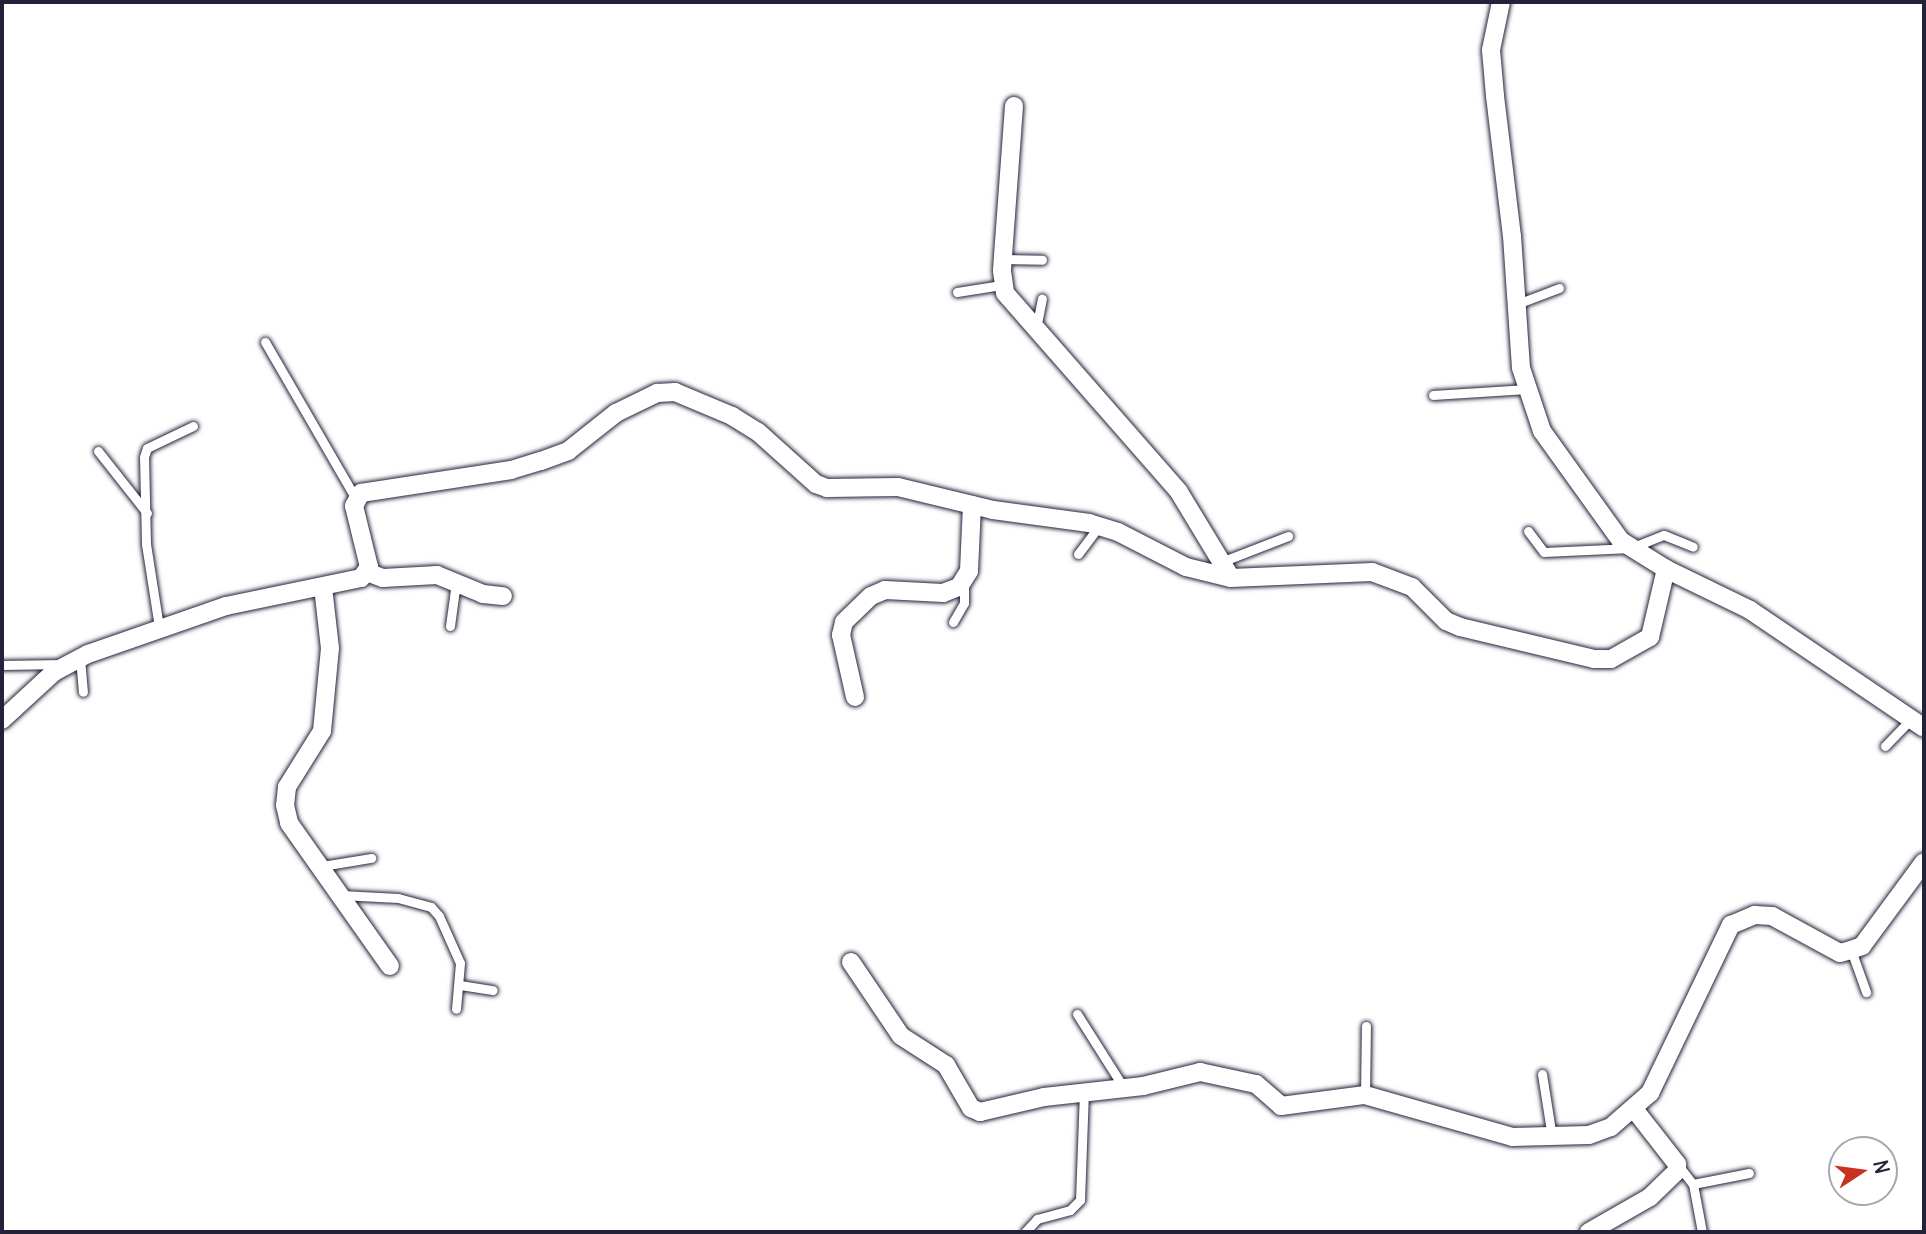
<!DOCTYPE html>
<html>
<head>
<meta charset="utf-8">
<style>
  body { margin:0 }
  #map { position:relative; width:1926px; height:1234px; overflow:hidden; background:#fff; font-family:Delius,sans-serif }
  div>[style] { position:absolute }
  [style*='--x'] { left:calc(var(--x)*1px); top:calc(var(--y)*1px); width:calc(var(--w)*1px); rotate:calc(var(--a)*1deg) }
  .roads { filter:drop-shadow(0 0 2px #22223b) drop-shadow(0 0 2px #22223b) }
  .service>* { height:9px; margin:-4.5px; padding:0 4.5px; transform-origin:4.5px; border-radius:4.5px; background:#fff }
  .minor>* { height:18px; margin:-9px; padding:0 9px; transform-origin:9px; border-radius:9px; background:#fff }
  span { translate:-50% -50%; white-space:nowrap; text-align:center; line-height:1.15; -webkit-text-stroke:5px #fff; paint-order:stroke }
  .frame { position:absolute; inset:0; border:4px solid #22223b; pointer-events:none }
  .north { position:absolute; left:1828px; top:1136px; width:70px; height:70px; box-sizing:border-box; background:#fff; border:2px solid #a7a7b1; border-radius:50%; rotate:77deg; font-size:19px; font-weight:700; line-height:28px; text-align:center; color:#22223b }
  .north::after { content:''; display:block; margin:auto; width:24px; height:32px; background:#c8321e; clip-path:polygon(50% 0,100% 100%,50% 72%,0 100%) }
</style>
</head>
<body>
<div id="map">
  <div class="roads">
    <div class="service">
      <i style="--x:1003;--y:259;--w:39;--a:1"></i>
      <i style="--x:957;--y:292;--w:45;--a:-9"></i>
      <i style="--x:1517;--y:304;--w:45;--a:-20.9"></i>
      <i style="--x:1036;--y:329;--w:31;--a:-79"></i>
      <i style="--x:265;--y:342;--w:179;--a:59.9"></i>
      <i style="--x:1433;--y:395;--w:94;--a:-3.7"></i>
      <i style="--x:98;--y:451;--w:79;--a:51.7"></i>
      <i style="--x:1528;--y:531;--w:26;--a:53"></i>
      <i style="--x:1544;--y:552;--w:87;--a:-2.6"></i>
      <i style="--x:1631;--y:548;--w:35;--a:-22"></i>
      <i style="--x:1664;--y:535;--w:31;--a:22"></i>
      <i style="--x:1078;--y:554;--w:35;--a:-53"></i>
      <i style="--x:1221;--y:562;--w:72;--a:-21.2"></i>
      <i style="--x:953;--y:622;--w:22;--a:-60"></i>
      <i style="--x:964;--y:603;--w:20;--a:-90"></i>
      <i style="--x:450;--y:626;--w:44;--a:-82.2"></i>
      <i style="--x:159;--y:627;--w:84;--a:-98.9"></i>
      <i style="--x:146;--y:544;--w:87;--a:-91.3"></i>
      <i style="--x:144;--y:457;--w:9;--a:-72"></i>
      <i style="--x:147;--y:448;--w:51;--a:-25.6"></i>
      <i style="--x:80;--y:658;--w:34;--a:85"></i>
      <i style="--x:2;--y:665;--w:61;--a:-0.9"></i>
      <i style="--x:1885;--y:746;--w:37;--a:-46"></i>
      <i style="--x:322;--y:866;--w:50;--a:-9.3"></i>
      <i style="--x:341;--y:895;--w:57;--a:3"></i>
      <i style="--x:398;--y:898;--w:34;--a:15"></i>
      <i style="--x:431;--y:907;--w:12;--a:48"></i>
      <i style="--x:439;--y:916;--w:51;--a:65.9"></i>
      <i style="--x:460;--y:963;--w:46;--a:95"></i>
      <i style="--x:1851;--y:950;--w:45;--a:70.3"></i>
      <i style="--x:460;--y:985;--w:33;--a:9"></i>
      <i style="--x:1077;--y:1014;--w:88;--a:57.6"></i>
      <i style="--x:1542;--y:1074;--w:64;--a:81"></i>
      <i style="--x:1365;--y:1095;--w:69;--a:-89.2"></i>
      <i style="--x:1678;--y:1165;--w:24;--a:52"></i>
      <i style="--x:1693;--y:1184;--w:49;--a:79.4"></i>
      <i style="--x:1693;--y:1184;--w:57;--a:-11.1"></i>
      <i style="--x:1025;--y:1232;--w:18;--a:-47"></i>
      <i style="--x:1037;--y:1219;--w:34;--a:-15"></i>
      <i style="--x:1070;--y:1210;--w:14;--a:-45"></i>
      <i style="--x:1080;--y:1200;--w:109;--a:-87.9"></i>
    </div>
    <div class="minor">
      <i style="--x:1501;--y:2;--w:49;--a:101.8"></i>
      <i style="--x:1491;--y:50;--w:46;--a:85"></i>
      <i style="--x:1495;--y:96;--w:141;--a:83.1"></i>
      <i style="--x:1512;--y:236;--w:132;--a:86.1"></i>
      <i style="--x:1521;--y:368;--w:66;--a:71.6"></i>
      <i style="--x:1542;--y:431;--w:135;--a:54.3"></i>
      <i style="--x:1621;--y:541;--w:53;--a:31.9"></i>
      <i style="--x:1666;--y:569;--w:93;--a:26"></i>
      <i style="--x:1750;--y:610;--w:210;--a:34.1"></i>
      <i style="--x:1014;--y:106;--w:165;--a:94.2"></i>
      <i style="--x:1002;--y:271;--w:22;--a:82"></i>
      <i style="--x:1005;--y:293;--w:264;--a:48.8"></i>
      <i style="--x:1179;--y:492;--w:100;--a:58.8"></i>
      <i style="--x:367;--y:572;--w:17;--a:21"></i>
      <i style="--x:383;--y:578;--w:54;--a:-3.2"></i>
      <i style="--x:437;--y:575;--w:50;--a:22.4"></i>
      <i style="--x:483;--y:594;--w:20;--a:6"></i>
      <i style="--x:323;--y:587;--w:61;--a:83.5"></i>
      <i style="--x:330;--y:648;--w:83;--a:95.5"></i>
      <i style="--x:322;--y:731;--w:66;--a:122"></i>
      <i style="--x:287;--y:787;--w:18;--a:96"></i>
      <i style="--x:285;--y:805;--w:18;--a:77"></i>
      <i style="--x:289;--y:823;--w:175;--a:54.8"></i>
      <i style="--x:855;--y:697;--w:64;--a:-102.7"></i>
      <i style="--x:841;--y:635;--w:13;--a:-77"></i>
      <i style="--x:844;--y:622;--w:37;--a:-44"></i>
      <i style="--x:871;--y:596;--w:15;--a:-23"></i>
      <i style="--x:885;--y:590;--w:58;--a:3"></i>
      <i style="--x:943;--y:593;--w:17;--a:-21"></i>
      <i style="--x:959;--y:587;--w:19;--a:-58"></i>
      <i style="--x:969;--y:571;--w:66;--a:-87.4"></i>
      <i style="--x:2;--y:720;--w:71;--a:-42.7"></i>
      <i style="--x:54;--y:672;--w:38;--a:-28"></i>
      <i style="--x:88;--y:654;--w:146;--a:-19.2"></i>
      <i style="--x:226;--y:606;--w:138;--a:-11.7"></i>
      <i style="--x:361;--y:578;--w:14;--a:-54"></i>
      <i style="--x:369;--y:567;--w:63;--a:-103.8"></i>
      <i style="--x:354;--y:506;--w:15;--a:-62"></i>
      <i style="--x:361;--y:493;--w:152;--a:-8.7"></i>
      <i style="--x:511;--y:470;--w:31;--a:-17"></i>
      <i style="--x:541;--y:461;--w:29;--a:-20"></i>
      <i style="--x:568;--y:451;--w:61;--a:-38.4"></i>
      <i style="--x:616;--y:413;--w:46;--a:-26"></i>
      <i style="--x:657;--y:393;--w:18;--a:-3"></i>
      <i style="--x:675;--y:392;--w:62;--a:22.8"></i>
      <i style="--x:732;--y:416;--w:31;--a:32"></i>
      <i style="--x:758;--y:432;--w:78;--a:41.9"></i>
      <i style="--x:816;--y:484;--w:12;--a:20"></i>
      <i style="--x:827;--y:488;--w:71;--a:-0.8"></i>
      <i style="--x:898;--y:487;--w:98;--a:13.6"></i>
      <i style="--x:993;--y:510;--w:97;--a:7.7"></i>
      <i style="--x:1089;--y:523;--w:30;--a:17"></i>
      <i style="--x:1118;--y:532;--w:76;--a:27.2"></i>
      <i style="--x:1186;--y:567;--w:46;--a:13.7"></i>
      <i style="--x:1231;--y:578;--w:141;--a:-2.4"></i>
      <i style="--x:1372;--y:572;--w:43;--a:20.6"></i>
      <i style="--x:1412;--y:587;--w:48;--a:45"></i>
      <i style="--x:1446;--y:621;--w:15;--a:23"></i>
      <i style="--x:1460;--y:627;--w:138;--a:13.4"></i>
      <i style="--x:1594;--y:659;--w:17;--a:0"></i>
      <i style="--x:1611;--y:659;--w:45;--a:-29.4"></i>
      <i style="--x:1650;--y:637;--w:70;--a:-76.8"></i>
      <i style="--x:851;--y:962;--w:89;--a:56"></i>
      <i style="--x:901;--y:1036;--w:54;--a:32.8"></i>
      <i style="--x:946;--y:1065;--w:50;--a:59.8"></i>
      <i style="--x:971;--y:1108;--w:10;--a:24"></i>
      <i style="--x:980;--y:1112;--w:66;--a:-13.2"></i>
      <i style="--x:1044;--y:1097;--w:100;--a:-6.3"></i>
      <i style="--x:1143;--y:1086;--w:59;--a:-13.8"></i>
      <i style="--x:1200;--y:1072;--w:57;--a:12.1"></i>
      <i style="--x:1256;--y:1084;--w:33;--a:41"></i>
      <i style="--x:1281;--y:1106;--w:85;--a:-7.5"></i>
      <i style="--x:1365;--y:1095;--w:153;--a:15.9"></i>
      <i style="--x:1512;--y:1137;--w:77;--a:-1.5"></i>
      <i style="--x:1589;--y:1135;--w:23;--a:-20"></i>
      <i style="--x:1611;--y:1127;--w:52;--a:-41.1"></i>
      <i style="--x:1650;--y:1093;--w:187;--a:-64.3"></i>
      <i style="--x:1731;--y:925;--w:26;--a:-23"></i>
      <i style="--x:1755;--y:915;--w:17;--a:3"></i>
      <i style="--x:1772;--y:916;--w:77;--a:28.6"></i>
      <i style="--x:1840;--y:953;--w:11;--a:-15"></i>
      <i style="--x:1851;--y:950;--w:12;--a:-20"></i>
      <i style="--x:1862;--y:946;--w:104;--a:-53.6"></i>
      <i style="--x:1589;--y:1232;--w:70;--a:-29.8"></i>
      <i style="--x:1650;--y:1197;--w:37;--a:-44"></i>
      <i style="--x:1677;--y:1171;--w:7;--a:-90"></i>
      <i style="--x:1677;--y:1164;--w:70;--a:-128"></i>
    </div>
  </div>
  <div class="frame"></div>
  <div class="north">N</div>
</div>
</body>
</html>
